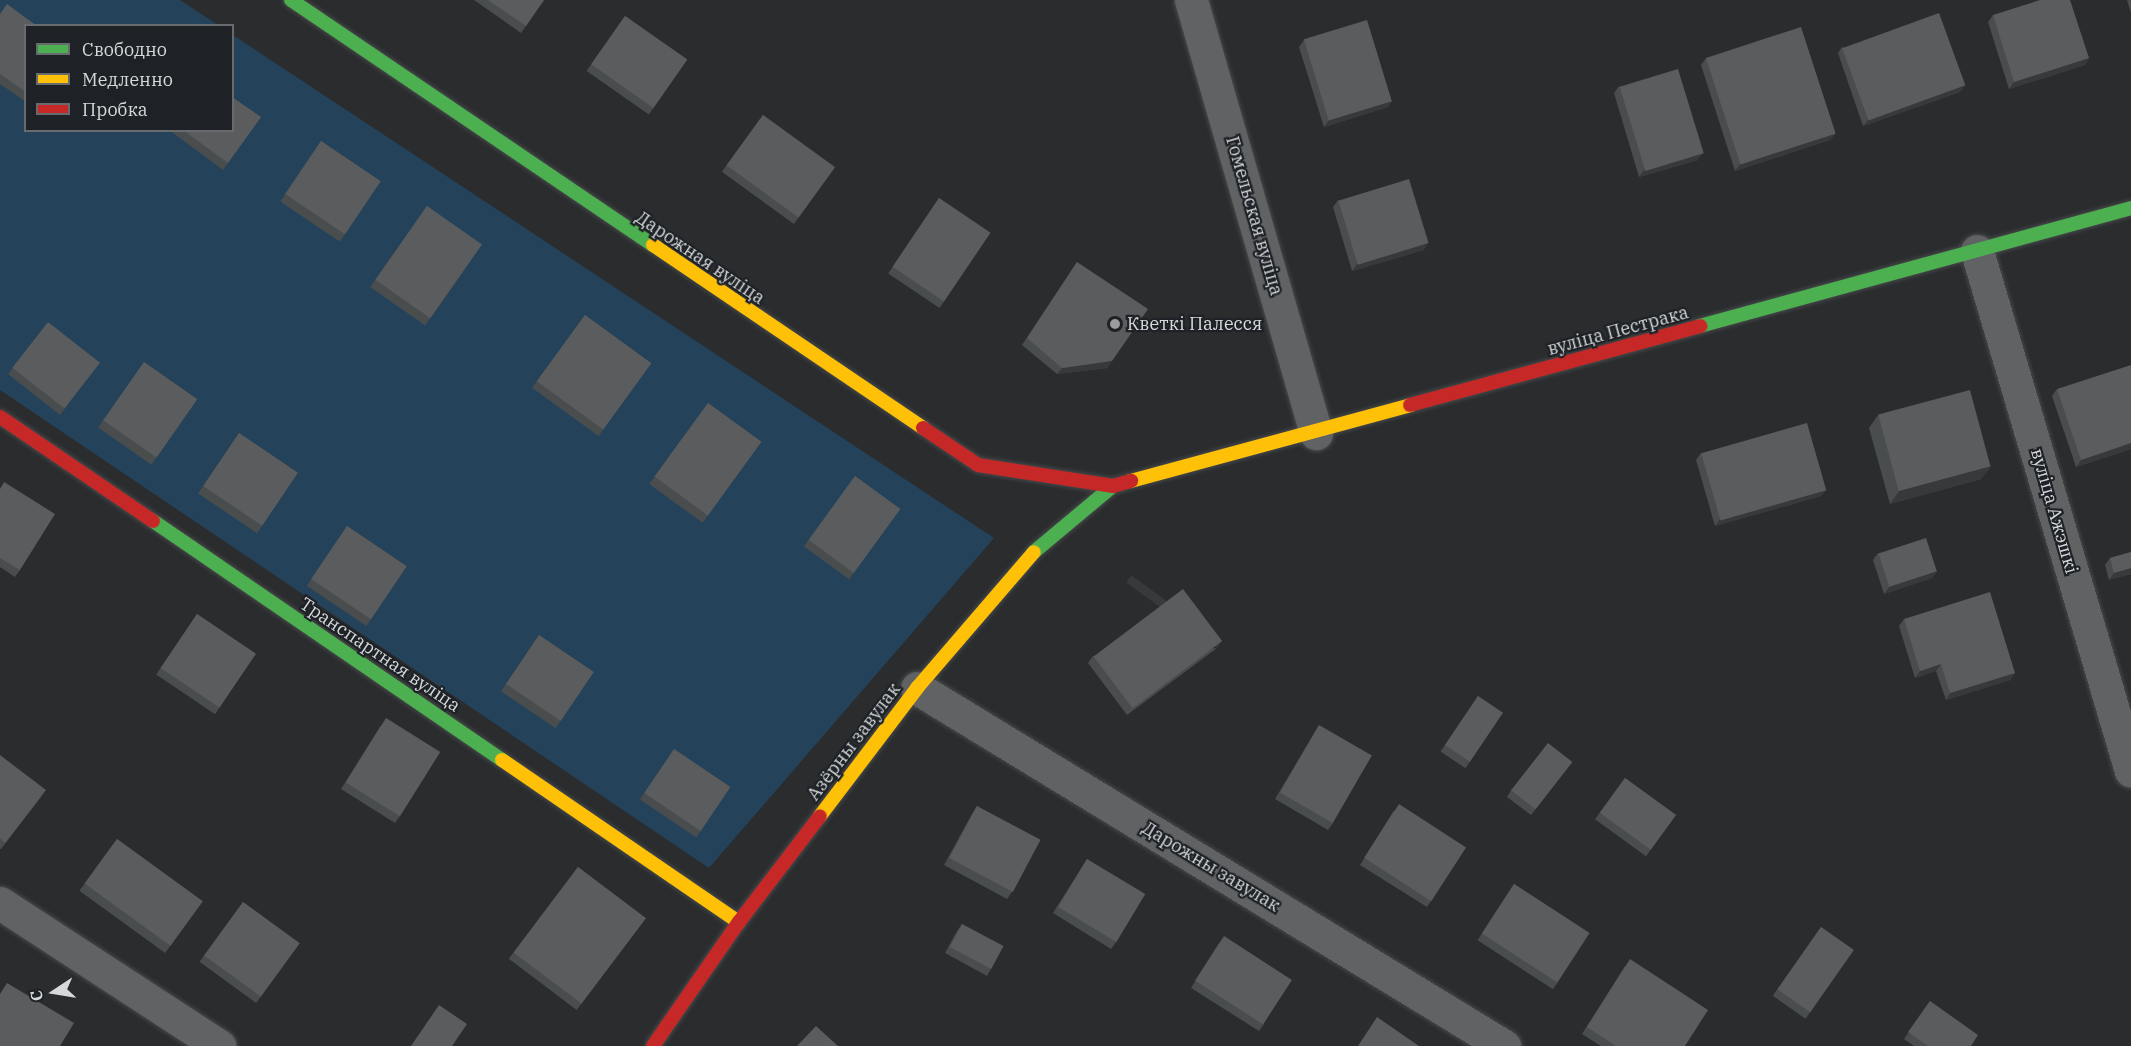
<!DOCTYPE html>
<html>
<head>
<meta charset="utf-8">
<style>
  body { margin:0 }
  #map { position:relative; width:2131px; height:1046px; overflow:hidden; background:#2a2c2e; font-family:"IBM Plex Serif",serif }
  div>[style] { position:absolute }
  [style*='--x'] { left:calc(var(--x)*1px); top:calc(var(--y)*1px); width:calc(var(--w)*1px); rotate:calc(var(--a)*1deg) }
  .green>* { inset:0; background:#25425b }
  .roads { filter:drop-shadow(0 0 2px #464849) drop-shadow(0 0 2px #464849) }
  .street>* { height:33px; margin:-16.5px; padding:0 16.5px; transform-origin:16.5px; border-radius:16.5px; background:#606264 }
  .fast>* { height:14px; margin:-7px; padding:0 7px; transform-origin:7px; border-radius:7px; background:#4caf50 }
  .slow>* { height:14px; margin:-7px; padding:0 7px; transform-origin:7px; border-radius:7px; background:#ffc107 }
  .jam>* { height:14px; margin:-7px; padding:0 7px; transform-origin:7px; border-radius:7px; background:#c62828 }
  .wall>* { inset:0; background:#4a4d4e; transform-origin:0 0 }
  .shaded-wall>* { inset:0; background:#37393b; transform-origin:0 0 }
  .building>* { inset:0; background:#5a5c5d; transform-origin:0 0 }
  .dots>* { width:16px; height:16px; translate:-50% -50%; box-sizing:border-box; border:3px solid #1e2226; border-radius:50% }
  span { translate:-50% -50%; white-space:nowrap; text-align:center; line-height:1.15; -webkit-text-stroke:4.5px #1e2226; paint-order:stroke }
  .street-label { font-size:18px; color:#d6d9db }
  .poi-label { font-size:18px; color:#d6d9db }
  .left { translate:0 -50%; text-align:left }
  .legend { position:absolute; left:24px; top:24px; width:210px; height:108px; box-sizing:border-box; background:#1e2226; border:2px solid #686b6e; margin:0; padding:8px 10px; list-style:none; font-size:18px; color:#d6d9db }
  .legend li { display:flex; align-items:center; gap:12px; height:30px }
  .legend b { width:30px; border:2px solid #686b6e }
  .north { position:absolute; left:24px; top:962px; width:60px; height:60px; -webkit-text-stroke:4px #1e2226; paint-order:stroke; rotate:258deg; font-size:16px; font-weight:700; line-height:24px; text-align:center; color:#d6d9db }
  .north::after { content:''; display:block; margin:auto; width:21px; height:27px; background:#d6d9db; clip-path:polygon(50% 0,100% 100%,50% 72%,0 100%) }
</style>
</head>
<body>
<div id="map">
  <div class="green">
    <i style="clip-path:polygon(0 0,180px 0,218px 25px,26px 26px,26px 130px,232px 130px,233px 35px,994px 538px,709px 868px,0 390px)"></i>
  </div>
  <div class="roads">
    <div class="street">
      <i style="--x:1191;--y:0;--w:451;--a:73.9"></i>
      <i style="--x:1977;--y:251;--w:542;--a:73.5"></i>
      <i style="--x:917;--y:688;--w:688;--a:31.38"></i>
      <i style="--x:0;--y:903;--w:262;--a:33.1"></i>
    </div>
    <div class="fast">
      <i style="--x:291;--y:0;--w:437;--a:34.1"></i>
      <i style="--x:1700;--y:326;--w:447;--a:-15.3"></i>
      <i style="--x:153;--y:521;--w:423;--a:34.4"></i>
      <i style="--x:1034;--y:552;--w:103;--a:-39.9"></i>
    </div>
    <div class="slow">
      <i style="--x:653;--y:245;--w:326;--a:34.1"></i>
      <i style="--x:1131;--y:481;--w:289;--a:-15.2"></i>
      <i style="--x:502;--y:760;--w:287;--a:34.4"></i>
      <i style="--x:820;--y:816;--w:161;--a:-52.8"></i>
      <i style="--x:917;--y:688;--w:179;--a:-49.3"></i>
    </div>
    <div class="jam">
      <i style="--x:1410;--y:405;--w:301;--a:-15.2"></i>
      <i style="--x:0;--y:417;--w:185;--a:34.2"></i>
      <i style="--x:923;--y:428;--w:66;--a:33.9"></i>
      <i style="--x:978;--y:465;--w:137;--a:8.8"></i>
      <i style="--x:1113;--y:486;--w:19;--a:-16"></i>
      <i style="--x:653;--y:1046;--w:151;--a:-55.3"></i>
      <i style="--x:739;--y:922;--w:133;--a:-52.6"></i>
    </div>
  </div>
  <div class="wall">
    <i style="clip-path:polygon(474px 0,544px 0,521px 33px)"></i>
    <i style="clip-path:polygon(2127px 0,2131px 0,2131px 13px)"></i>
    <i style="clip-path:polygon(0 14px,26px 26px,26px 102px,0 84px)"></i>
    <i style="clip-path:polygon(1993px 15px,2089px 58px,2085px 65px,2009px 89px,1988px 22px)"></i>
    <i style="left:625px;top:16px;width:76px;height:67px;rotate:35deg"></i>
    <i style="clip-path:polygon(1304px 40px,1392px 101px,1388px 107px,1324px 127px,1299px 47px)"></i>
    <i style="clip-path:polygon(1842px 47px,1965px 85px,1960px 92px,1863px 126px,1838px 53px)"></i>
    <i style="clip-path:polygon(1706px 58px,1835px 134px,1830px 140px,1735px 171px,1701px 65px)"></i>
    <i style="clip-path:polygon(1619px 86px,1698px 160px,1639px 177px,1614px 93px)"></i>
    <i style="left:763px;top:115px;width:89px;height:70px;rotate:36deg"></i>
    <i style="clip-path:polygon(261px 117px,223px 170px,169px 130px,232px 130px)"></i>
    <i style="left:321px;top:141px;width:72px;height:73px;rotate:34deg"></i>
    <i style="left:939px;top:198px;width:62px;height:91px;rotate:34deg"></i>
    <i style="clip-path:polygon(1338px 200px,1424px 250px,1352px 271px,1333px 207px)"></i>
    <i style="left:427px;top:206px;width:67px;height:99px;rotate:35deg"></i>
    <i style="clip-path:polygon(1077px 262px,1108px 368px,1057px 374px,1022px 345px)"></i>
    <i style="left:585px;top:315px;width:82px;height:90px;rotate:36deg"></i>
    <i style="left:144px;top:362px;width:65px;height:80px;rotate:35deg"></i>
    <i style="clip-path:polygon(13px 368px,95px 369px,60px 415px,8px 374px)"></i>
    <i style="clip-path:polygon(2057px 389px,2131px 449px,2076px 467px,2052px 396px)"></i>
    <i style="left:708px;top:403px;width:66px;height:100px;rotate:36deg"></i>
    <i style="clip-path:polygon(1878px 415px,1991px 466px,1981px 479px,1890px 504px,1869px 428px)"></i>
    <i style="left:239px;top:433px;width:71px;height:73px;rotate:34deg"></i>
    <i style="clip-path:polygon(1701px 453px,1826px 490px,1821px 496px,1715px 526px,1696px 460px)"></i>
    <i style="left:855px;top:476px;width:56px;height:87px;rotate:36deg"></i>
    <i style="clip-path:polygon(0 488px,20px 570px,15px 577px,0 567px)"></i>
    <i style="left:347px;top:526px;width:72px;height:72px;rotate:34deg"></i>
    <i style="clip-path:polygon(2131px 552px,2131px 574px,2109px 580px,2105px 565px,2110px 558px)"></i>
    <i style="clip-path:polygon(1878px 553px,1937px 571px,1932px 578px,1884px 594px,1873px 560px)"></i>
    <i style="left:197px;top:614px;width:71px;height:73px;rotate:34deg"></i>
    <i style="clip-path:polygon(1904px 619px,2015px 673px,2010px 680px,1946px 700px,1936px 671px,1915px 678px,1899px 626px)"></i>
    <i style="left:539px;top:635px;width:66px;height:68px;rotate:34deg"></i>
    <i style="clip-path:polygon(1217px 648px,1127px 715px,1088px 663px,1093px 656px)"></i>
    <i style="left:1478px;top:696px;width:30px;height:67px;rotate:34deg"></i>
    <i style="clip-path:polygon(381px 725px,400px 816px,395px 823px,341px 789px)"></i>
    <i style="clip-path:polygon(1319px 725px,1333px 823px,1328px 830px,1275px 799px)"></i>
    <i style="left:674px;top:749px;width:68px;height:61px;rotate:34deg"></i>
    <i style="clip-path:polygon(0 755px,41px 797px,1px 849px,0 849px)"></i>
    <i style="clip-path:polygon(1572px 762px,1531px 815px,1507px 797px,1511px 790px)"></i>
    <i style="left:1625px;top:778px;width:63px;height:51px;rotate:36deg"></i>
    <i style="clip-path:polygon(977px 806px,1012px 892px,1007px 899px,944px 865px,973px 812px)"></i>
    <i style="clip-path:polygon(1394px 810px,1431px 901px,1427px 907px,1360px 865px)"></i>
    <i style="left:117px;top:839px;width:106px;height:64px;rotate:36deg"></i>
    <i style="clip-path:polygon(1087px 859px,1116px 942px,1111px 949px,1053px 913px)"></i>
    <i style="left:578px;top:867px;width:85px;height:115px;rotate:37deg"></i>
    <i style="left:1514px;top:884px;width:90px;height:67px;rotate:33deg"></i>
    <i style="left:243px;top:902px;width:70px;height:74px;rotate:36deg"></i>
    <i style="clip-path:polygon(962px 924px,991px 969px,987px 976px,945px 953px,957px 931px)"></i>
    <i style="left:1821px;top:927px;width:40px;height:84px;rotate:35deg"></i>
    <i style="clip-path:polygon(1219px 943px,1264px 1024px,1259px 1031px,1191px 988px)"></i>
    <i style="clip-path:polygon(1625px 966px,1685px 1046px,1601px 1046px,1582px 1034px)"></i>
    <i style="clip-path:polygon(1930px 1001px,1971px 1046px,1914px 1046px,1904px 1039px)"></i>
  </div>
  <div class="shaded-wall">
    <i style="clip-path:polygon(2089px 58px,2085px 65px,2009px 89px,2014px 82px)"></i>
    <i style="clip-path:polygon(1965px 85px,1960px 92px,1863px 126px,1868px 120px)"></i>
    <i style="clip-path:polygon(1392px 101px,1388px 107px,1324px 127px,1329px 120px)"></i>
    <i style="clip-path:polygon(1835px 134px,1830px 140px,1735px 171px,1740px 164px)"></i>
    <i style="clip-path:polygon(1703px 153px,1698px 160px,1639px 177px,1644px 170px)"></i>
    <i style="clip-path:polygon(1428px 243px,1424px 250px,1352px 271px,1357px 264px)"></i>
    <i style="clip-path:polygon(1112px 361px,1108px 368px,1057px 374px,1062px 368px)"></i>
    <i style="clip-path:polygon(2131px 443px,2131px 449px,2076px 467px,2081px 460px)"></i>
    <i style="clip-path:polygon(1991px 466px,1981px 479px,1890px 504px,1899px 491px)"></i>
    <i style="clip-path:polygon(1826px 490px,1821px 496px,1715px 526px,1720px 519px)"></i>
    <i style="clip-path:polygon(2131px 568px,2131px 574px,2109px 580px,2114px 573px)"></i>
    <i style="clip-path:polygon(1937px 571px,1932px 578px,1884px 594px,1889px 587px)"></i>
    <i style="left:1222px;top:641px;width:9px;height:112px;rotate:126deg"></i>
    <i style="clip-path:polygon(1941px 664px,1936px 671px,1915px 678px,1920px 671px)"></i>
    <i style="clip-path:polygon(2015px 673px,2010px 680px,1946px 700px,1950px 693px)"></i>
  </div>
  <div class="building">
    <i style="clip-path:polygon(488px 0,544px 0,526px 26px)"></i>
    <i style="clip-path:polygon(2040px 0,2070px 0,2089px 58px,2014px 82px,1993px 15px)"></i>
    <i style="clip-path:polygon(7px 4px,37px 26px,26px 26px,26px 92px,0 74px,0 14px)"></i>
    <i style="left:1939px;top:13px;width:77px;height:103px;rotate:70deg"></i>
    <i style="left:625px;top:16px;width:76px;height:59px;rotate:35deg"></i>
    <i style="left:1367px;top:20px;width:85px;height:66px;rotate:73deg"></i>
    <i style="left:1801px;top:27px;width:112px;height:100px;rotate:72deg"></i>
    <i style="left:1678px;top:69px;width:88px;height:61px;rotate:73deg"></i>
    <i style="clip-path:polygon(232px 97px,261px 117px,228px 163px,183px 130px,232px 130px)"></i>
    <i style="left:763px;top:115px;width:89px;height:62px;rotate:36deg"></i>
    <i style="left:321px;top:141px;width:72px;height:64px;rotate:34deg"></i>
    <i style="left:1409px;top:179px;width:67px;height:74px;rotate:73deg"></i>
    <i style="left:939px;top:198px;width:62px;height:83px;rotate:34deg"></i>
    <i style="left:427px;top:206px;width:67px;height:90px;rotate:35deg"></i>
    <i style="clip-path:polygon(1077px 262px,1148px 309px,1112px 361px,1062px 368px,1027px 338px)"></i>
    <i style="left:585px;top:315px;width:82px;height:82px;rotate:36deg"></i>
    <i style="left:48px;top:322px;width:66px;height:58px;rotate:38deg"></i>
    <i style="left:144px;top:362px;width:65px;height:71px;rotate:35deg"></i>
    <i style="clip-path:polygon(2131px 365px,2131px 443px,2081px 460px,2057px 389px)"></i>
    <i style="left:1970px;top:390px;width:79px;height:95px;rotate:75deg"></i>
    <i style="left:708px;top:403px;width:66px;height:91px;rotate:36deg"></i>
    <i style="left:1807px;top:423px;width:70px;height:110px;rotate:74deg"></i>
    <i style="left:239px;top:433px;width:71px;height:64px;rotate:34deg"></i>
    <i style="left:855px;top:476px;width:56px;height:79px;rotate:36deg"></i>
    <i style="clip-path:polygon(4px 482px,55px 514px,20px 570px,0 558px,0 489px)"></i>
    <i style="left:347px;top:526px;width:72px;height:64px;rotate:34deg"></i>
    <i style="left:1926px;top:538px;width:35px;height:50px;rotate:72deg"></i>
    <i style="clip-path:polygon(2131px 552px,2131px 568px,2114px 573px,2110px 558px)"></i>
    <i style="left:1183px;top:589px;width:65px;height:112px;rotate:53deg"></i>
    <i style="clip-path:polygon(1990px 592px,2015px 673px,1950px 693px,1941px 664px,1920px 671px,1904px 619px)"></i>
    <i style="left:197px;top:614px;width:71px;height:65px;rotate:34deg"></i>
    <i style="left:539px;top:635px;width:66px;height:59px;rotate:34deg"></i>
    <i style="left:1478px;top:696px;width:30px;height:59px;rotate:34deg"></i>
    <i style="left:386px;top:718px;width:64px;height:76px;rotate:32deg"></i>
    <i style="left:1319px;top:725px;width:61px;height:78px;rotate:30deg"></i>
    <i style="left:1548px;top:743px;width:31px;height:60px;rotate:38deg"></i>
    <i style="left:674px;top:749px;width:68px;height:53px;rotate:34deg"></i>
    <i style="clip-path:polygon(0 755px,46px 790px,5px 843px,0 838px)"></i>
    <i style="left:1625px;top:778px;width:63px;height:43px;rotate:36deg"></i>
    <i style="left:1399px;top:804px;width:80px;height:64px;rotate:33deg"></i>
    <i style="left:977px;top:806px;width:72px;height:59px;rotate:28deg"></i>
    <i style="left:117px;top:839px;width:106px;height:55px;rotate:36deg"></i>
    <i style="left:1087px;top:859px;width:68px;height:56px;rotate:31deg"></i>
    <i style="left:578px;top:867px;width:85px;height:107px;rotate:37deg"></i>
    <i style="left:1514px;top:884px;width:90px;height:59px;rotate:33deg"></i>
    <i style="left:243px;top:902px;width:70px;height:66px;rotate:36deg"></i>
    <i style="left:962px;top:924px;width:47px;height:26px;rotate:28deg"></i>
    <i style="left:1821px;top:927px;width:40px;height:76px;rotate:35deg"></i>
    <i style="left:1224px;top:936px;width:81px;height:53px;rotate:33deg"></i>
    <i style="clip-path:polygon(1630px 959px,1708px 1010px,1685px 1046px,1616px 1046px,1587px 1027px)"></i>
    <i style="clip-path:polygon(7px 983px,74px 1023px,60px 1046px,0 1046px,0 994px)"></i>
    <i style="clip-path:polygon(1930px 1001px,1978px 1035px,1971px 1046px,1928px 1046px,1908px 1032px)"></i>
    <i style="clip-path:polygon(439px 1005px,467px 1024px,452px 1046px,411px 1046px)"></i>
    <i style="clip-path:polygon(1377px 1017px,1419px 1046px,1358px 1046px)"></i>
    <i style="clip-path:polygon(816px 1026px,838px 1046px,797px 1046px)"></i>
  </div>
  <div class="dots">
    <i style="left:1115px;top:324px;background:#9a9c9e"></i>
  </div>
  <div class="street-label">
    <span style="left:1254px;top:216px;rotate:74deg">Гомельская вуліца</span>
    <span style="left:700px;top:258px;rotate:34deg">Дарожная вуліца</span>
    <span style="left:1618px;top:331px;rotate:-15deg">вуліца Пестрака</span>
    <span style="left:2054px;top:511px;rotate:74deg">вуліца Ажэшкі</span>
    <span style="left:380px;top:655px;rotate:34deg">Транспартная вуліца</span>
    <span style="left:854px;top:742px;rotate:-53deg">Азёрны завулак</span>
    <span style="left:1211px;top:867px;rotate:31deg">Дарожны завулак</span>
  </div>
  <div class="poi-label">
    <span class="left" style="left:1127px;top:324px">Кветкі Палесся</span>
  </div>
  <ul class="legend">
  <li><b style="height:8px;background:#4caf50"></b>Свободно</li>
  <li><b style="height:8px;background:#ffc107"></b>Медленно</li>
  <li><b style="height:8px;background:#c62828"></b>Пробка</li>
  </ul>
  <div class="north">С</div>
</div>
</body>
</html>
